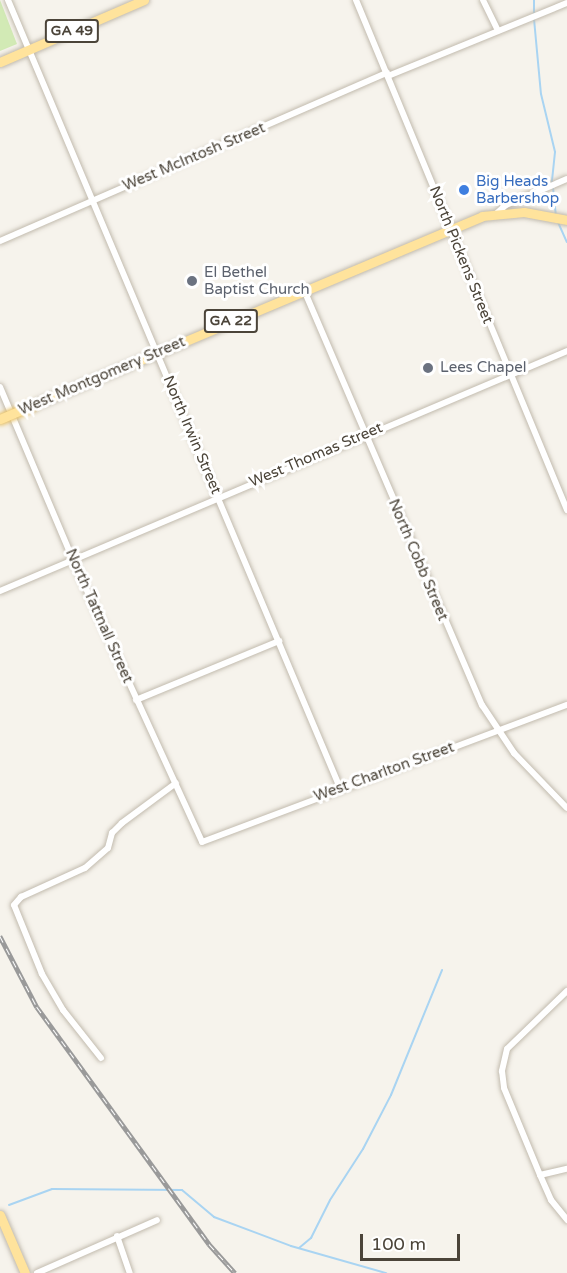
<!DOCTYPE html>
<html>
<head>
<meta charset="utf-8">
<style>
  body { margin:0 }
  #map { position:relative; width:567px; height:1273px; overflow:hidden; background:#f6f3ec; font-family:"Varela Round",sans-serif }
  div>[style] { position:absolute }
  [style*='--x'] { left:calc(var(--x)*1px); top:calc(var(--y)*1px); width:calc(var(--w)*1px); rotate:calc(var(--a)*1deg) }
  .green>* { inset:0; background:#d2eab5 }
  .stream>* { height:2px; margin:-1px; padding:0 1px; transform-origin:1px; border-radius:1px; background:#a9d4f2 }
  .roads { filter:drop-shadow(0 0 2px #c2bbae) drop-shadow(0 0 2px #c2bbae) }
  .street>* { height:6px; margin:-3px; padding:0 3px; transform-origin:3px; border-radius:3px; background:#fff }
  .primary>* { height:9px; margin:-4.5px; padding:0 4.5px; transform-origin:4.5px; border-radius:4.5px; background:#ffe39c }
  .rail>* { height:4.5px; margin-top:-2.25px; transform-origin:0; background:repeating-linear-gradient(90deg,#fff 0 7px,#9a9a9a 0 14px); box-sizing:border-box; border-block:2px solid #9a9a9a }
  .bridges { filter:drop-shadow(0 0 2px #e6c16a) drop-shadow(0 0 2px #e6c16a) }
  .primary-bridge>* { height:9px; margin:-4.5px; padding:0 4.5px; transform-origin:4.5px; border-radius:4.5px; background:#ffe39c }
  .dots>* { width:16px; height:16px; translate:-50% -50%; box-sizing:border-box; border:3px solid #fff; border-radius:50% }
  span { translate:-50% -50%; white-space:nowrap; text-align:center; line-height:1.15; -webkit-text-stroke:6px #fff; paint-order:stroke }
  .shield-label span { padding:2px 4px; background:#fff; border:2px solid; border-radius:4px; -webkit-text-stroke-width:0 }
  .shield-label { font-size:14px; color:#4b4439; font-weight:700 }
  .street-label { font-size:15px; color:#4b4439 }
  .shop-label { font-size:15px; color:#366cbe }
  .left { translate:0 -50%; text-align:left }
  .worship-label { font-size:15px; color:#5b616d }
  .scale { position:absolute; left:360px; top:1234px; width:100px; height:27px; box-sizing:border-box; border:3px solid #4b4439; border-top:0; padding-left:8px; font-size:18px; line-height:21px; white-space:nowrap; color:#4b4439; -webkit-text-stroke:4px #fff; paint-order:stroke }
</style>
</head>
<body>
<div id="map">
  <div class="green">
    <i style="clip-path:polygon(0 0,17px 44px,0 51px)"></i>
  </div>
  <div class="stream">
    <i style="--x:534;--y:14;--w:14;--a:-90"></i>
    <i style="--x:534;--y:19;--w:75;--a:84.7"></i>
    <i style="--x:541;--y:94;--w:60;--a:76.4"></i>
    <i style="--x:555;--y:152;--w:30;--a:96"></i>
    <i style="--x:553;--y:188;--w:27;--a:84"></i>
    <i style="--x:557;--y:220;--w:24;--a:66"></i>
    <i style="--x:9;--y:1205;--w:46;--a:-20.4"></i>
    <i style="--x:52;--y:1189;--w:130;--a:0.4"></i>
    <i style="--x:182;--y:1190;--w:42;--a:40.2"></i>
    <i style="--x:214;--y:1217;--w:82;--a:20.6"></i>
    <i style="--x:291;--y:1246;--w:99;--a:15.9"></i>
    <i style="--x:299;--y:1248;--w:16;--a:-40"></i>
    <i style="--x:311;--y:1238;--w:42;--a:-63.4"></i>
    <i style="--x:330;--y:1200;--w:61;--a:-57.1"></i>
    <i style="--x:363;--y:1149;--w:61;--a:-62.6"></i>
    <i style="--x:391;--y:1095;--w:135;--a:-67.8"></i>
  </div>
  <div class="roads">
    <div class="street">
      <i style="--x:8;--y:0;--w:855;--a:67.15"></i>
      <i style="--x:356;--y:0;--w:552;--a:67.52"></i>
      <i style="--x:483;--y:0;--w:34;--a:64"></i>
      <i style="--x:388;--y:76;--w:193;--a:-22.2"></i>
      <i style="--x:497;--y:213;--w:12;--a:-42"></i>
      <i style="--x:506;--y:205;--w:66;--a:-23.1"></i>
      <i style="--x:0;--y:241;--w:422;--a:-23.5"></i>
      <i style="--x:304;--y:290;--w:452;--a:66.8"></i>
      <i style="--x:482;--y:705;--w:58;--a:56.3"></i>
      <i style="--x:514;--y:753;--w:76;--a:46.1"></i>
      <i style="--x:0;--y:387;--w:188;--a:67.1"></i>
      <i style="--x:73;--y:560;--w:310;--a:65.4"></i>
      <i style="--x:202;--y:842;--w:390;--a:-20.6"></i>
      <i style="--x:0;--y:591;--w:616;--a:-22.94"></i>
      <i style="--x:136;--y:700;--w:155;--a:-22.4"></i>
      <i style="--x:567;--y:991;--w:83;--a:136"></i>
      <i style="--x:507;--y:1049;--w:23;--a:103"></i>
      <i style="--x:502;--y:1071;--w:17;--a:83"></i>
      <i style="--x:504;--y:1088;--w:94;--a:67.5"></i>
      <i style="--x:540;--y:1175;--w:28;--a:-13"></i>
      <i style="--x:101;--y:1058;--w:61;--a:-128.4"></i>
      <i style="--x:63;--y:1010;--w:42;--a:-120.3"></i>
      <i style="--x:42;--y:974;--w:74;--a:-112.1"></i>
      <i style="--x:14;--y:905;--w:11;--a:-49"></i>
      <i style="--x:21;--y:897;--w:70;--a:-24.4"></i>
      <i style="--x:85;--y:868;--w:30;--a:-41"></i>
      <i style="--x:108;--y:848;--w:16;--a:-75"></i>
      <i style="--x:112;--y:833;--w:14;--a:-45"></i>
      <i style="--x:122;--y:823;--w:67;--a:-36.5"></i>
      <i style="--x:540;--y:1175;--w:27;--a:66"></i>
      <i style="--x:551;--y:1200;--w:26;--a:51"></i>
      <i style="--x:117;--y:1236;--w:39;--a:71"></i>
      <i style="--x:37;--y:1273;--w:131;--a:-23.8"></i>
    </div>
    <div class="primary">
      <i style="--x:0;--y:62;--w:157;--a:-23.3"></i>
      <i style="--x:31;--y:406;--w:489;--a:-22.8"></i>
      <i style="--x:482;--y:216;--w:42;--a:-5.4"></i>
      <i style="--x:524;--y:212;--w:44;--a:10.5"></i>
      <i style="--x:0;--y:1215;--w:63;--a:66.7"></i>
    </div>
  </div>
  <div class="rail">
    <i style="--x:0;--y:936;--w:80;--a:62.5"></i>
    <i style="--x:37;--y:1007;--w:293;--a:54"></i>
    <i style="--x:209;--y:1244;--w:39;--a:48"></i>
  </div>
  <div class="bridges">
    <div class="primary-bridge">
      <i style="--x:0;--y:419;--w:34;--a:-23"></i>
    </div>
  </div>
  <div class="dots">
    <i style="left:464px;top:190px;background:#3f7fe0"></i>
    <i style="left:192px;top:281px;background:#6b7280"></i>
    <i style="left:428px;top:368px;background:#6b7280"></i>
  </div>
  <div class="shield-label">
    <span style="left:72px;top:31px">GA 49</span>
    <span style="left:231px;top:321px">GA 22</span>
  </div>
  <div class="street-label">
    <span style="left:194px;top:157px;rotate:-23deg">West McIntosh Street</span>
    <span style="left:461px;top:255px;rotate:68deg">North Pickens Street</span>
    <span style="left:102px;top:376px;rotate:-23deg">West Montgomery Street</span>
    <span style="left:192px;top:435px;rotate:67deg">North Irwin Street</span>
    <span style="left:316px;top:455px;rotate:-23deg">West Thomas Street</span>
    <span style="left:418px;top:560px;rotate:67deg">North Cobb Street</span>
    <span style="left:99px;top:616px;rotate:66deg">North Tattnall Street</span>
    <span style="left:384px;top:772px;rotate:-20deg">West Charlton Street</span>
  </div>
  <div class="shop-label">
    <span class="left" style="left:476px;top:190px">Big Heads<br>Barbershop</span>
  </div>
  <div class="worship-label">
    <span class="left" style="left:204px;top:281px">El Bethel<br>Baptist Church</span>
    <span class="left" style="left:440px;top:368px">Lees Chapel</span>
  </div>
  <div class="scale">100 m</div>
</div>
</body>
</html>
